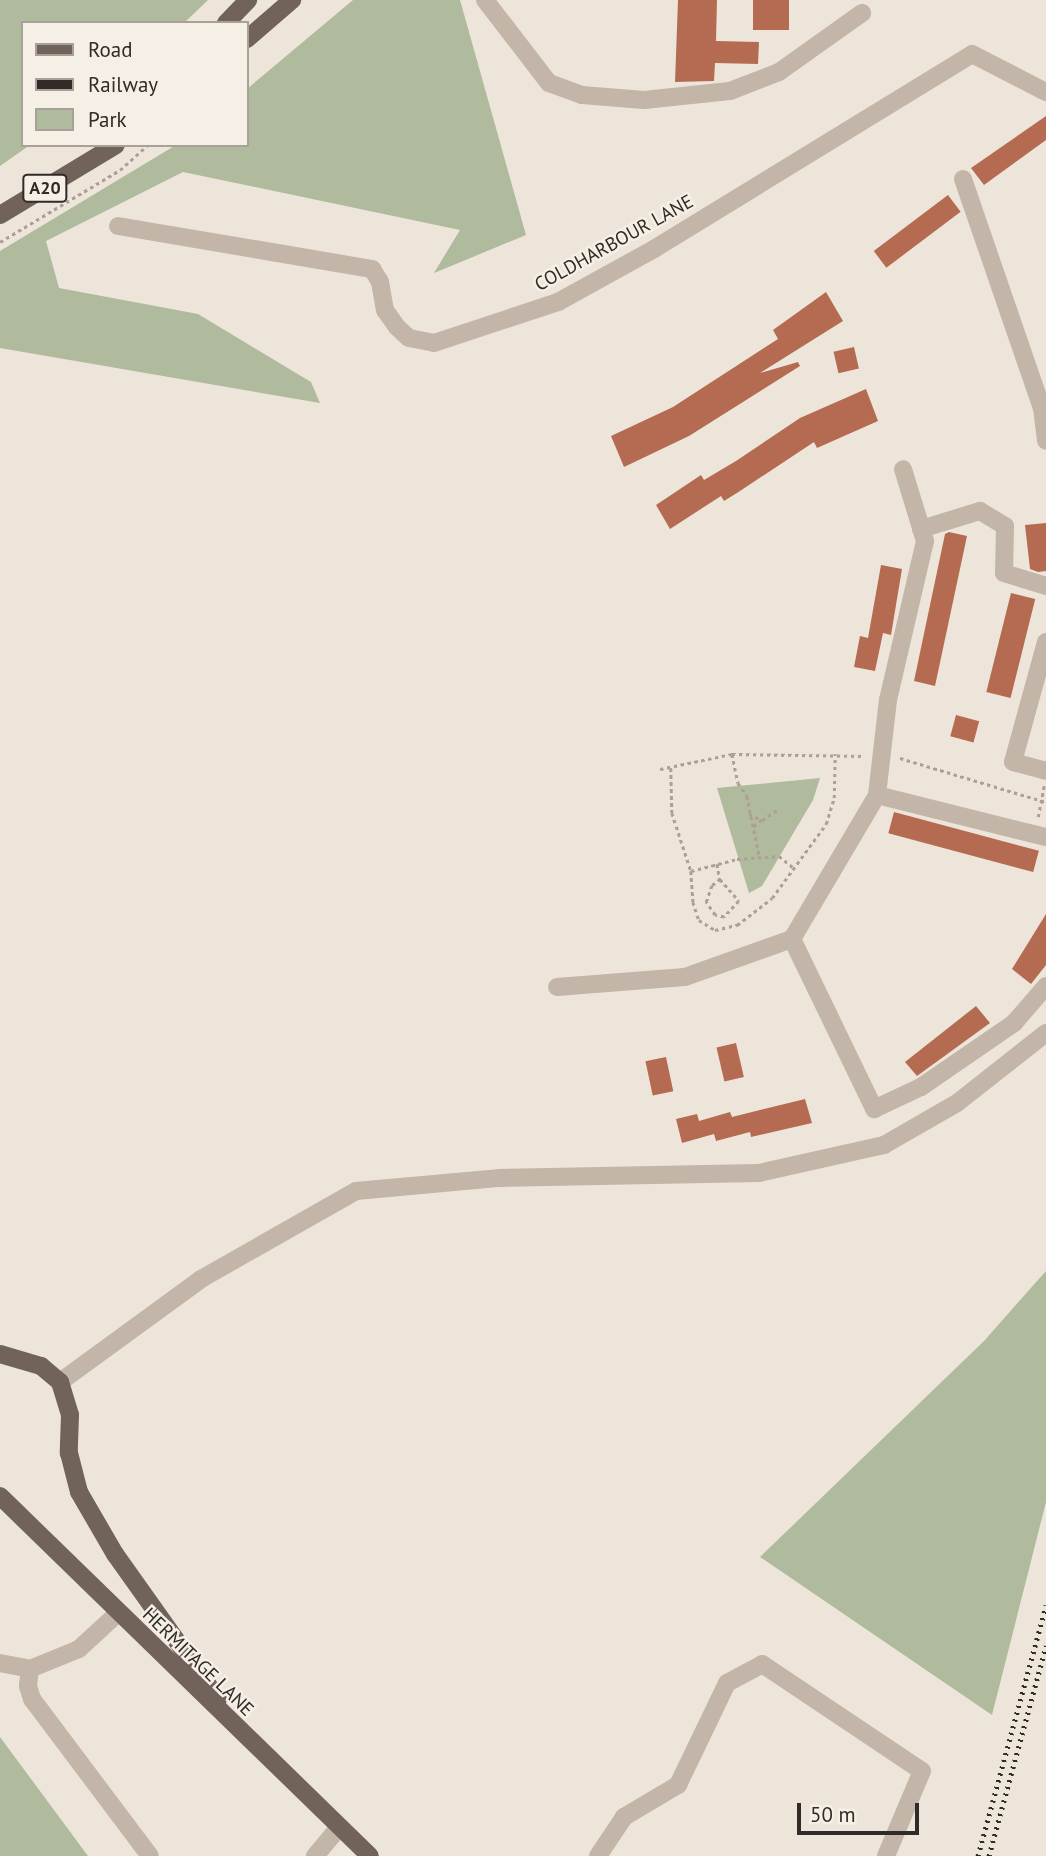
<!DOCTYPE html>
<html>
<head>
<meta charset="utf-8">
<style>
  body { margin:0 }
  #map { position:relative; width:1046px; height:1856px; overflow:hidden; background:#ede5da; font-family:"PT Sans",sans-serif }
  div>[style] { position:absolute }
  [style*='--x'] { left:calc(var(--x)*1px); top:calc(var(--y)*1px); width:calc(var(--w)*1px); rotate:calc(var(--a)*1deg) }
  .green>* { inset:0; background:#b0ba9c }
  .building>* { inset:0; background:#b56b51; transform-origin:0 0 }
  .path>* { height:2.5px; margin-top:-1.25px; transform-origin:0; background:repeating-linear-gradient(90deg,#af9f93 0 3.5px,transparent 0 7px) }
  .minor>* { height:18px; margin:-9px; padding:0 9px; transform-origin:9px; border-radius:9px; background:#c3b5a8 }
  .major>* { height:18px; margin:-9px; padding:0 9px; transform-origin:9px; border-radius:9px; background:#71625a }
  .rail>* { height:5px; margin-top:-2.5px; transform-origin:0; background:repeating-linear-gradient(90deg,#312b27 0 2px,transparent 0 7px) }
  span { translate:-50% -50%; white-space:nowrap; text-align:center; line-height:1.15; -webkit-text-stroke:5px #f6efe6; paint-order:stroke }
  .shield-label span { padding:2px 5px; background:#f6efe6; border:2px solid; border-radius:5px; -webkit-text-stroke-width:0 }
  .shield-label { font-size:18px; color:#312b27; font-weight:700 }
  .street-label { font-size:19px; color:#312b27 }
  .legend { position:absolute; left:21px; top:21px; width:228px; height:126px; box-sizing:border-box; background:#f6efe6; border:2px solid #a7a19a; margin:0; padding:9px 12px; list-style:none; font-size:21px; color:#312b27 }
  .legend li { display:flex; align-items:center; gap:14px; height:35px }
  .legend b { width:35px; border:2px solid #a7a19a }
  .scale { position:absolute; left:797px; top:1803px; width:122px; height:32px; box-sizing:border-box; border:4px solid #312b27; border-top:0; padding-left:9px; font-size:21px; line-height:24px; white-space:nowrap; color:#312b27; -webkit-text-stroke:5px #f6efe6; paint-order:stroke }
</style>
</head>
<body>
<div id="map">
  <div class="green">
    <i style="clip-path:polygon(0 0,208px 0,184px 23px,23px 23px,23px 145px,30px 145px,0 166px)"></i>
    <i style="clip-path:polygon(353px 0,460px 0,526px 235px,434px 273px,460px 230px,183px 172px,46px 241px,59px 288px,198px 314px,311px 382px,320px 403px,0 348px,0 251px,176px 145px,247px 145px,247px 89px)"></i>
    <i style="clip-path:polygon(820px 778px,813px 800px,762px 886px,749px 893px,717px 788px)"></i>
    <i style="clip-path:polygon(1046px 1271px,1046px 1502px,992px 1715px,760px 1557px,984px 1341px)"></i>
    <i style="clip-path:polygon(0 1737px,88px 1856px,0 1856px)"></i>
  </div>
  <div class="building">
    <i style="clip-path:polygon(678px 0,717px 0,716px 41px,759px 42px,758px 64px,715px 63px,714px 81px,675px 82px)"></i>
    <i style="left:753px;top:0;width:36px;height:30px"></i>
    <i style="clip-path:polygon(1046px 116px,1046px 140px,984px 185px,971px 168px)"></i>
    <i style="left:948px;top:195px;width:21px;height:93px;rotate:53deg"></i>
    <i style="clip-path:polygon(826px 292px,843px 321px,760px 373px,798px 362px,800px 366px,689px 436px,624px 467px,611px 436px,673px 407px,778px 339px,773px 330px)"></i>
    <i style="left:854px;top:347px;width:22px;height:21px;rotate:77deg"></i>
    <i style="clip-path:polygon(866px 389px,878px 421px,817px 448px,814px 442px,740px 491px,724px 501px,721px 496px,670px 529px,656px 505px,701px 475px,704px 480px,736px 461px,800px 418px)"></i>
    <i style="clip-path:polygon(1046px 523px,1046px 571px,1038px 572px,1030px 569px,1025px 525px)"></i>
    <i style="clip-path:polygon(949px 532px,967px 536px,935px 686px,914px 681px,945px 534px)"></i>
    <i style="clip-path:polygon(881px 565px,902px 569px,891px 635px,883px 633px,875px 671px,854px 667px,860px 636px,868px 638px)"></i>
    <i style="left:1011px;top:593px;width:25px;height:102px;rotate:14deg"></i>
    <i style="left:956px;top:715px;width:24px;height:22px;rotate:15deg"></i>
    <i style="left:894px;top:812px;width:150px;height:22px;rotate:15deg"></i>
    <i style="clip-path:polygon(1046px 914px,1046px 965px,1031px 984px,1012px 969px)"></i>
    <i style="clip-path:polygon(976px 1006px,990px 1023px,917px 1076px,905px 1062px)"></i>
    <i style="left:736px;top:1043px;width:35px;height:20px;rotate:77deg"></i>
    <i style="left:666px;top:1057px;width:35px;height:21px;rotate:78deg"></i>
    <i style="clip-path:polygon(805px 1099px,812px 1123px,751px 1137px,750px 1132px,716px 1141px,714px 1134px,682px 1143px,676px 1119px,697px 1114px,699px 1121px,730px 1112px,732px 1117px)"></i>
  </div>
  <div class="path">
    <i style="--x:0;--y:242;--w:140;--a:-31"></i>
    <i style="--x:120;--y:170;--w:38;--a:-42"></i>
    <i style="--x:732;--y:754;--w:30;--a:78"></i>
    <i style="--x:738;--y:783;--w:16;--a:55"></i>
    <i style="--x:747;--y:796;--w:64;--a:78.3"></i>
    <i style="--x:900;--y:758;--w:152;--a:16.8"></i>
    <i style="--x:671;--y:768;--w:45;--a:88.7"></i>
    <i style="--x:672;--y:813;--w:61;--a:71.9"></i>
    <i style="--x:691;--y:871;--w:31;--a:86"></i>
    <i style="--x:693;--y:902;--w:19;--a:72"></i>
    <i style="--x:699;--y:920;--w:19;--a:32"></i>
    <i style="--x:715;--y:930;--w:23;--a:-13"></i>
    <i style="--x:737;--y:925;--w:44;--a:-37.6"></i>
    <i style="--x:772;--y:898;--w:92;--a:-53.9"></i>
    <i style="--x:826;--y:824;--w:27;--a:-73"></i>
    <i style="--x:834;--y:798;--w:44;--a:-88.7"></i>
    <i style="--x:660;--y:769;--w:74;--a:-11.8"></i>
    <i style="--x:732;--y:754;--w:133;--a:0.9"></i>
    <i style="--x:749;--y:814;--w:14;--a:25"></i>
    <i style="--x:762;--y:820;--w:13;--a:141"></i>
    <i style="--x:1038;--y:817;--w:32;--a:-79"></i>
    <i style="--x:762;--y:820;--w:20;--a:-33"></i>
    <i style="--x:717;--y:864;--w:15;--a:79"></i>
    <i style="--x:720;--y:879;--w:29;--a:49"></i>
    <i style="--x:739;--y:901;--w:22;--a:133"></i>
    <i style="--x:724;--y:917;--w:9;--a:-167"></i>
    <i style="--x:715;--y:915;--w:16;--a:-125"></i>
    <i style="--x:706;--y:902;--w:18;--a:-71"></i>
    <i style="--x:712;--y:885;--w:10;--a:-37"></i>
    <i style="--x:691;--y:871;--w:48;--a:-14.6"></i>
    <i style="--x:737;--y:859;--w:42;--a:-4.1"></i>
    <i style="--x:779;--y:856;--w:19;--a:39"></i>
  </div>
  <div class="minor">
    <i style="--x:485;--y:0;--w:105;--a:52.4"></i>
    <i style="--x:549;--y:83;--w:35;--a:20"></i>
    <i style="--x:582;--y:95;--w:62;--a:4.6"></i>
    <i style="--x:644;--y:100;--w:86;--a:-6"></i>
    <i style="--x:730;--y:91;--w:53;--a:-21.2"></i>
    <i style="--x:779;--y:72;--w:102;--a:-35.4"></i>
    <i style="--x:963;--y:179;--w:242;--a:71"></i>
    <i style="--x:1042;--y:408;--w:33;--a:83"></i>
    <i style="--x:118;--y:226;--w:258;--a:9.6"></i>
    <i style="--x:372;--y:269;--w:15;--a:58"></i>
    <i style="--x:380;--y:282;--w:28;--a:80"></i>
    <i style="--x:385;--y:310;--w:21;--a:55"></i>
    <i style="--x:397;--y:327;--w:16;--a:43"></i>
    <i style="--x:409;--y:338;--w:25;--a:11"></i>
    <i style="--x:434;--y:343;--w:131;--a:-18.3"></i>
    <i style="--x:558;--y:302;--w:110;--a:-28.9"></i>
    <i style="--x:654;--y:249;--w:373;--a:-31.5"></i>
    <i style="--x:972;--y:54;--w:83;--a:27.2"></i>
    <i style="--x:921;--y:529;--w:62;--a:-17"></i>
    <i style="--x:980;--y:511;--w:29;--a:31"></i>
    <i style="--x:1005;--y:526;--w:47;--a:91.2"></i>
    <i style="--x:1004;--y:573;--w:44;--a:17.2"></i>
    <i style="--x:1046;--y:642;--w:124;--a:105.4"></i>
    <i style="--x:1013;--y:762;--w:34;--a:15"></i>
    <i style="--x:877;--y:795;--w:96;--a:-83.4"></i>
    <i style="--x:888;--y:700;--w:163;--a:-76.9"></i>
    <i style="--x:925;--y:541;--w:75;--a:-107"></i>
    <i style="--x:792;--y:939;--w:167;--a:-59.4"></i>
    <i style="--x:877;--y:795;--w:174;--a:14"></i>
    <i style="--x:557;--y:987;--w:128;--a:-4.5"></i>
    <i style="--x:685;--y:977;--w:114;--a:-19.6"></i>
    <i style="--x:792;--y:939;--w:189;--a:64.2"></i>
    <i style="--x:874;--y:1109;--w:52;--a:-25.1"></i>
    <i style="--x:921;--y:1087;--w:113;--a:-34.5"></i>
    <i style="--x:1014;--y:1023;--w:49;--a:-49.1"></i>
    <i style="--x:60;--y:1382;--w:175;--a:-36.1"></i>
    <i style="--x:201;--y:1279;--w:178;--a:-29.6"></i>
    <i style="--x:356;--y:1191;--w:145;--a:-5.2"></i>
    <i style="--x:500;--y:1178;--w:259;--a:-1.1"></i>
    <i style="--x:759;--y:1173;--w:128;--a:-12.6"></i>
    <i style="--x:884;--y:1145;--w:84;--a:-29.9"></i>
    <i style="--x:957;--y:1103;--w:113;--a:-38.2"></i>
    <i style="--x:117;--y:1614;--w:52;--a:137.4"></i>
    <i style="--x:79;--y:1649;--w:53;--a:157.8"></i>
    <i style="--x:30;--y:1669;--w:17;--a:97"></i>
    <i style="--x:28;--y:1686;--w:14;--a:73"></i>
    <i style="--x:32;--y:1699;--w:196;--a:53.1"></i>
    <i style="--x:0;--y:1663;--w:31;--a:11"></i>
    <i style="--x:315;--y:1856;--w:38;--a:-50"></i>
    <i style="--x:598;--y:1856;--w:47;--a:-56.3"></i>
    <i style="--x:624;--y:1817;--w:63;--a:-30.7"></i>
    <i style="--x:678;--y:1785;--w:113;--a:-64.3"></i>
    <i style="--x:727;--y:1683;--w:40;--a:-28"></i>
    <i style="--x:762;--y:1664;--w:192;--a:33.8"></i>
    <i style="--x:922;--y:1771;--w:92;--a:113"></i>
  </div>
  <div class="major">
    <i style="--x:226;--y:23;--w:32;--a:-46"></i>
    <i style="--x:247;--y:39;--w:60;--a:-40.9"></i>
    <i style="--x:0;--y:215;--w:135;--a:-31.1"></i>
    <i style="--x:0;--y:1354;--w:43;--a:16.3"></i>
    <i style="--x:41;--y:1366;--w:25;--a:40"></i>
    <i style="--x:60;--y:1382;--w:34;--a:73"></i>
    <i style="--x:70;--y:1415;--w:38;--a:92"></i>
    <i style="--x:69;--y:1453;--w:40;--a:75.6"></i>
    <i style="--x:79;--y:1492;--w:72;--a:59.9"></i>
    <i style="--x:115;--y:1554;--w:178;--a:54.6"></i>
    <i style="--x:0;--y:1496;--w:516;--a:44.22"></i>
  </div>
  <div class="rail">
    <i style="--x:978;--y:1856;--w:260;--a:-74.8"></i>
    <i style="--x:989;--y:1856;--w:218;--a:-74.8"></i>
  </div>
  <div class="shield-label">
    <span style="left:45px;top:188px">A20</span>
  </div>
  <div class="street-label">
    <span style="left:614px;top:243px;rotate:-29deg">COLDHARBOUR LANE</span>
    <span style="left:198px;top:1662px;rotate:44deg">HERMITAGE LANE</span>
  </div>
  <ul class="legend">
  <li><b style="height:9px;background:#71625a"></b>Road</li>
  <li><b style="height:9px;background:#312b27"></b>Railway</li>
  <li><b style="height:19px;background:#b0ba9c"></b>Park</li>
  </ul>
  <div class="scale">50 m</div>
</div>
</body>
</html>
